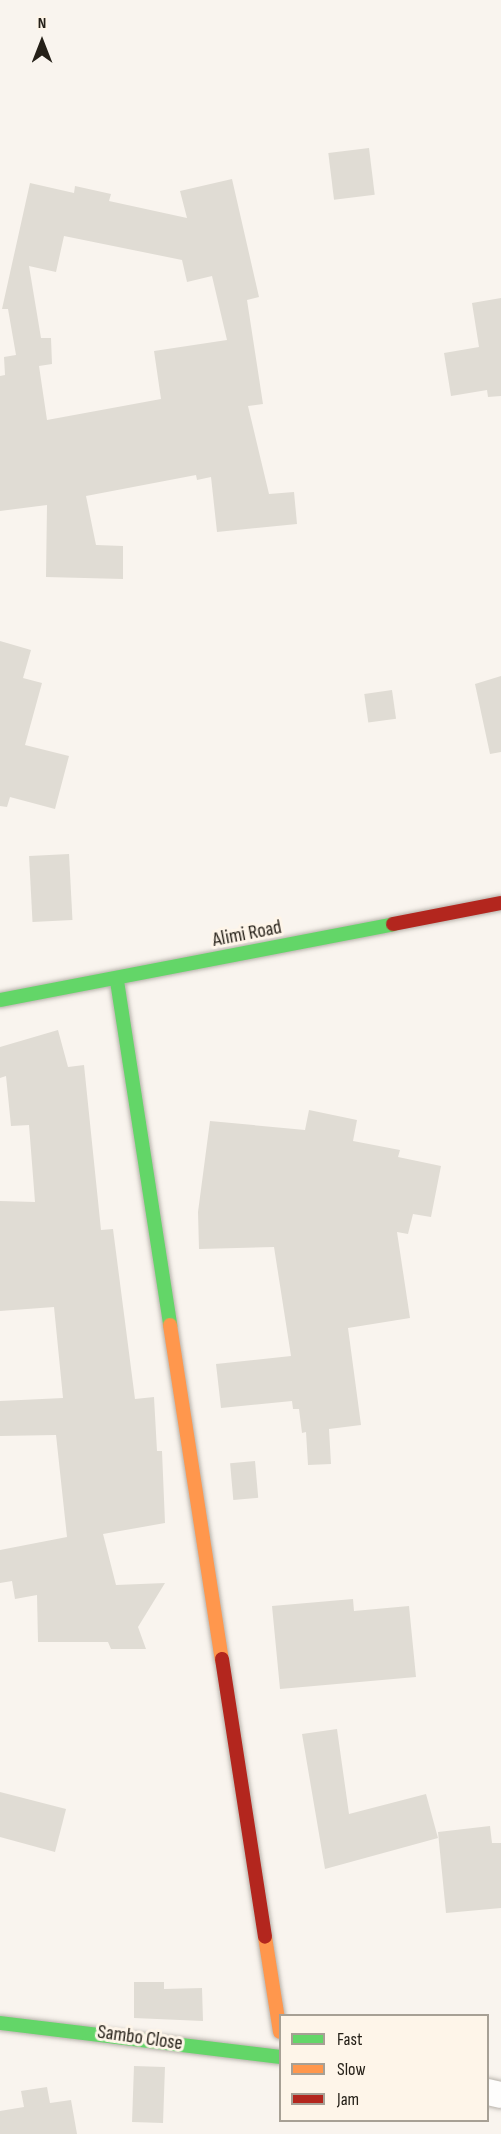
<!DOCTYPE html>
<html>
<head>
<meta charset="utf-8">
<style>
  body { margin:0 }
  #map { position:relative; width:501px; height:2134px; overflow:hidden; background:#f9f4ee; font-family:"Sofia Sans Condensed",sans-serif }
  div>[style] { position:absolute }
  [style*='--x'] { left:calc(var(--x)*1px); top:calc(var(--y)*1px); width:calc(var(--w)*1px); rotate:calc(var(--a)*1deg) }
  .building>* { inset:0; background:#e0dcd4; transform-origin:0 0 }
  .roads { filter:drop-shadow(0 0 2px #b6b1aa) drop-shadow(0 0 2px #b6b1aa) }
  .street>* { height:26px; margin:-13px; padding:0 13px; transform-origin:13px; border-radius:13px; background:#fefdfc }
  .fast>* { height:14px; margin:-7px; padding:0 7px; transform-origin:7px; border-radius:7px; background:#63d668 }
  .slow>* { height:14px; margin:-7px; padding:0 7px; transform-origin:7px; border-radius:7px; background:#ff974d }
  .jam>* { height:14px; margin:-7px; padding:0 7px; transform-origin:7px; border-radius:7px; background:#b3261e }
  span { translate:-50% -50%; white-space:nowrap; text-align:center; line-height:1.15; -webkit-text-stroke:6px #fef5e9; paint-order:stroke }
  .street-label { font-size:20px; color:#252018 }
  .legend { position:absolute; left:279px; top:2014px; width:210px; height:108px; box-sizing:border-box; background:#fef5e9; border:2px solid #a7a095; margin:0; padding:8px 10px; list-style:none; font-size:18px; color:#252018 }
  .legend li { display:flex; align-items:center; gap:12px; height:30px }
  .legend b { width:30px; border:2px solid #a7a095 }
  .north { position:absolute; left:12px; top:12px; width:60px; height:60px; -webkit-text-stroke:4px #fef5e9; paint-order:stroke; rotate:0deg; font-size:16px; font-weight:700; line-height:24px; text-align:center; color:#252018 }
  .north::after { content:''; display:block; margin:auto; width:21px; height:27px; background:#252018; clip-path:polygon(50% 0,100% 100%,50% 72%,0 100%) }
</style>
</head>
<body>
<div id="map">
  <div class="building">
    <i style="left:369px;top:148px;width:47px;height:41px;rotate:83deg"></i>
    <i style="clip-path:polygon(evenodd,232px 179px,259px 297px,247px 300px,263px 404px,248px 406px,269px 494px,294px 492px,297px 524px,217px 532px,211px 477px,197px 480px,196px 475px,86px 496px,96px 545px,123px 546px,123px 579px,46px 577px,47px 505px,0 511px,0 376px,5px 375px,4px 357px,16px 355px,8px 309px,2px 309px,30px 183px,74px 193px,75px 186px,111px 194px,109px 201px,187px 218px,180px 191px,232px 179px,64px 236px,182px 260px,187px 282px,212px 276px,227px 340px,154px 351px,161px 399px,47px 420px,39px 366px,52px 364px,51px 338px,41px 338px,29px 266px,56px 272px,64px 236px)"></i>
    <i style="clip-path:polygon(501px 298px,501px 396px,488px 397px,487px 390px,451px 396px,444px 353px,479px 347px,472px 303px)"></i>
    <i style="clip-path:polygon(0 641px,31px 650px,23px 678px,42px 683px,25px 745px,69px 756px,55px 809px,10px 797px,7px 807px,0 806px)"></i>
    <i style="clip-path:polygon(501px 676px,501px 752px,490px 754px,475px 684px)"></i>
    <i style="left:392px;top:690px;width:29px;height:28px;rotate:82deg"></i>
    <i style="left:69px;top:854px;width:66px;height:40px;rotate:87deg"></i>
    <i style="clip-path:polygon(58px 1030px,68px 1067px,84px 1065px,101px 1230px,113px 1229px,135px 1399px,154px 1397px,157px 1451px,162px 1451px,165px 1523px,103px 1534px,116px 1585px,165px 1583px,138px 1627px,146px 1649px,111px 1649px,108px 1642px,38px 1642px,37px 1595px,15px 1599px,12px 1581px,0 1583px,0 1550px,67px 1537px,56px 1435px,0 1436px,0 1401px,63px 1398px,54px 1307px,0 1311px,0 1201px,35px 1202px,29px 1125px,11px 1126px,6px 1076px,0 1078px,0 1047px)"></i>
    <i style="clip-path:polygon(309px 1110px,357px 1120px,353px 1141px,400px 1150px,398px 1157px,441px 1166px,431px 1217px,413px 1214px,408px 1234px,397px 1232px,410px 1318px,348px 1328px,361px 1425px,329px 1429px,331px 1464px,308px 1465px,306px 1432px,302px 1433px,299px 1409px,293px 1409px,292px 1401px,221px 1408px,216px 1364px,291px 1356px,274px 1247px,199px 1249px,198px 1212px,210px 1121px,305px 1130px)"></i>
    <i style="left:255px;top:1461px;width:37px;height:25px;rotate:85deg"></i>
    <i style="clip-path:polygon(353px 1599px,354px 1611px,409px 1606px,416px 1677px,280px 1689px,272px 1606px)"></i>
    <i style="clip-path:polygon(337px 1729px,349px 1814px,426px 1794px,438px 1838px,325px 1869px,302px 1734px)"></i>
    <i style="clip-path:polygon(0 1792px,66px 1809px,55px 1852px,0 1837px)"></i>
    <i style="clip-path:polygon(490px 1826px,492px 1843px,501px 1843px,501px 1908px,446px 1913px,438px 1832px)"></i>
    <i style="clip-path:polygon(134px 1982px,164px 1982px,164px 1989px,202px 1988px,203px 2021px,134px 2018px)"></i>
    <i style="left:134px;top:2066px;width:31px;height:56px;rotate:2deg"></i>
    <i style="clip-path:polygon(47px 2087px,50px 2103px,71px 2100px,77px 2134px,0 2134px,0 2111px,24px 2107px,21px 2091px)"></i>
  </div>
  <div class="roads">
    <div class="street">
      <i style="--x:488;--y:2092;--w:13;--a:13"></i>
    </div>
    <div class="fast">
      <i style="--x:117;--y:981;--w:348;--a:81.2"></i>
      <i style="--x:0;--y:1000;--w:400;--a:-10.9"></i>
      <i style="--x:0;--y:2023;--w:282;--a:6.9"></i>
    </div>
    <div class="slow">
      <i style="--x:170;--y:1325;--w:338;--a:81.2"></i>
      <i style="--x:265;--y:1937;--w:96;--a:81"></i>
    </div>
    <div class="jam">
      <i style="--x:393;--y:924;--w:110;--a:-11"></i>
      <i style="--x:222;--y:1659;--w:281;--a:81.2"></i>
    </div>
  </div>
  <div class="street-label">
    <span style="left:247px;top:934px;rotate:-11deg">Alimi Road</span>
    <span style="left:140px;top:2038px;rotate:8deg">Sambo Close</span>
  </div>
  <ul class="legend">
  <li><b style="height:8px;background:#63d668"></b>Fast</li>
  <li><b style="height:8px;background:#ff974d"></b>Slow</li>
  <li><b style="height:8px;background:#b3261e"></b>Jam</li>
  </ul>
  <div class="north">N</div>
</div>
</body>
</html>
